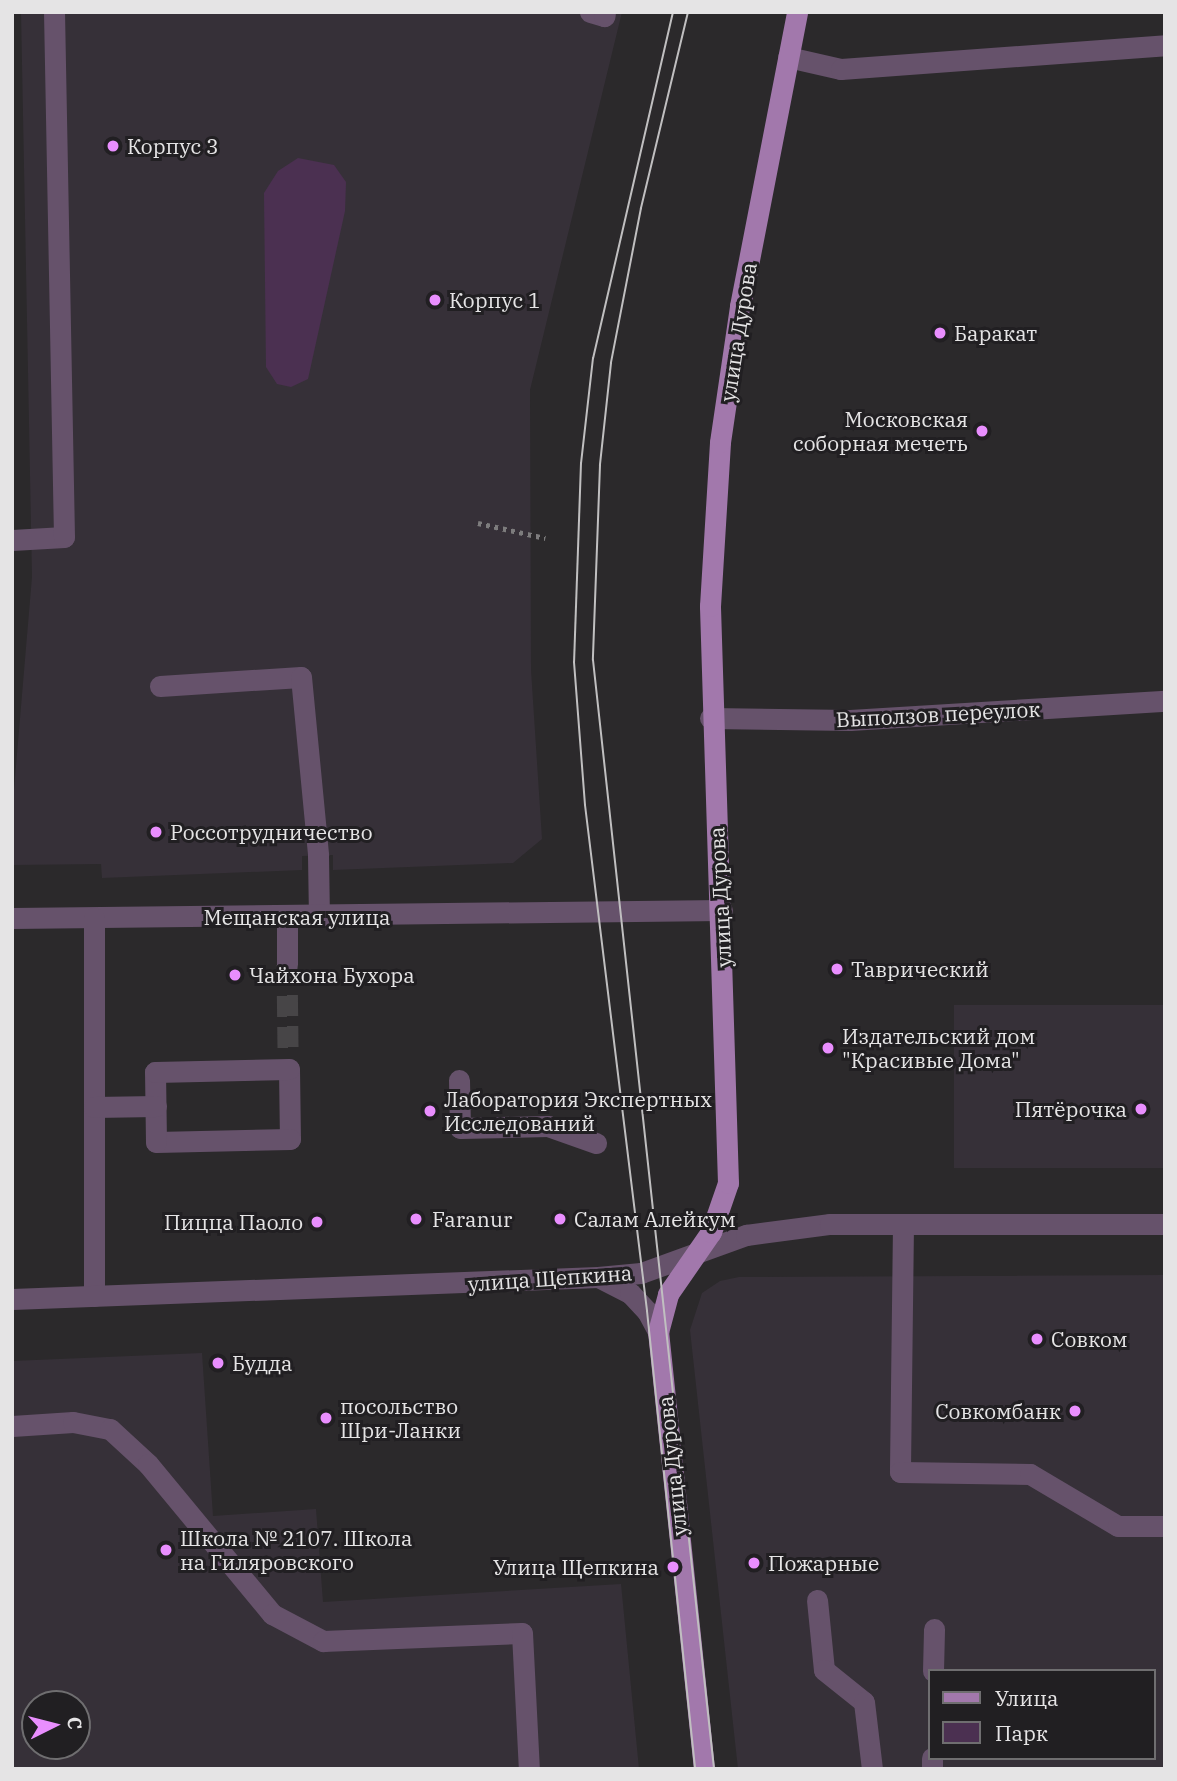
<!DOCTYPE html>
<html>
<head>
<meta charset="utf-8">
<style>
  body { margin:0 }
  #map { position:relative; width:1177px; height:1781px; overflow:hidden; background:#2b292b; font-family:"IBM Plex Serif",serif }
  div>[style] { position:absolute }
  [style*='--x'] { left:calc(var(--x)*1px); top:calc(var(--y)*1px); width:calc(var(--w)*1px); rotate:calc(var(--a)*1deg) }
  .built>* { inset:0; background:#363038; transform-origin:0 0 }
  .green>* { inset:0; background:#4b3051 }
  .minor-tunnel>* { height:21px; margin-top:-10.5px; transform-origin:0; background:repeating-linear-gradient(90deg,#474547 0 21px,transparent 0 31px) }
  .path>* { height:4.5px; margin-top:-2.25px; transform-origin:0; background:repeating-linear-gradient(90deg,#7d7c7d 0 3.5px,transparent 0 8.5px) }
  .minor>* { height:21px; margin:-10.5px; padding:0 10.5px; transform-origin:10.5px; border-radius:10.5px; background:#66526b }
  .major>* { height:21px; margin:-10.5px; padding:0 10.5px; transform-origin:10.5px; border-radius:10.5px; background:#a278ac }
  .tram>* { height:2px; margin:-1px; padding:0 1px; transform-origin:1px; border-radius:1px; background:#c0bfc0 }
  .dots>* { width:19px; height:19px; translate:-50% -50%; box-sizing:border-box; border:4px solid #211f22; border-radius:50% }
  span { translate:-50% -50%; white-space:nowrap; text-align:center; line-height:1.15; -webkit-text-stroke:6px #211f22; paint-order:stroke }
  .poi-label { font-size:21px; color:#e5e4e5 }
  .left { translate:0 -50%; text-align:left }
  .right { translate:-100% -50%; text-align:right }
  .street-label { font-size:21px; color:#e5e4e5 }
  .frame { position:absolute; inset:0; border:14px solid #e5e4e5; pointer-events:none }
  .legend { position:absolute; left:928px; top:1669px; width:228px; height:91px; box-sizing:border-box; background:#211f22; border:2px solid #6f6e70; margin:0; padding:9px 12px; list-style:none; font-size:21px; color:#e5e4e5 }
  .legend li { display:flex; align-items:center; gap:14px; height:35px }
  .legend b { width:35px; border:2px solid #6f6e70 }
  .north { position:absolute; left:21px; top:1690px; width:70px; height:70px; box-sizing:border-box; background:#211f22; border:2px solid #6f6e70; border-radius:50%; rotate:84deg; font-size:19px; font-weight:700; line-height:28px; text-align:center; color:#e5e4e5 }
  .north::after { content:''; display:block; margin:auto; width:24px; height:32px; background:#e98efe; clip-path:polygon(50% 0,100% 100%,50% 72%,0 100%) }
</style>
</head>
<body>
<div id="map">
  <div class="built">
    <i style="clip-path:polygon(21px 12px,622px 12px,530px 390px,531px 670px,542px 839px,513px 863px,333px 870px,333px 855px,302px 856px,302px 870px,102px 878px,101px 864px,12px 865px,12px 813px,32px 577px)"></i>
    <i style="left:1165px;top:1005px;width:163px;height:211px;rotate:90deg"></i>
    <i style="clip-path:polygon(evenodd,1165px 1275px,1165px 1769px,738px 1769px,690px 1330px,702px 1293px,720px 1281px,739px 1277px,1165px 1275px,930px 1671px,1154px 1671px,1154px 1758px,930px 1758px,930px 1671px)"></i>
    <i style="clip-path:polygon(evenodd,202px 1353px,213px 1516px,316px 1509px,323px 1602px,621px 1584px,639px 1769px,12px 1769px,12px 1361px,202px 1353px,35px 1704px,77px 1704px,77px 1746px,35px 1746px,35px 1704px)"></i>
  </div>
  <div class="green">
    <i style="clip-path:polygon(298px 158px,334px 165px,346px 182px,345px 211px,308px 379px,291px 387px,277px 384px,266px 367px,264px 193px,278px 171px)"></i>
  </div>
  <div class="minor-tunnel">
    <i style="--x:287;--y:964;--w:88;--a:89.3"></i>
  </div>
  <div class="path">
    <i style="--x:478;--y:523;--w:69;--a:12.6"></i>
  </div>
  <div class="minor">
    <i style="--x:590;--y:12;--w:15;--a:16"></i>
    <i style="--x:604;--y:16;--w:4;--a:-76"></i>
    <i style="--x:788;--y:57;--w:54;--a:12.8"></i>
    <i style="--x:841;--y:69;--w:325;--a:-4.2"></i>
    <i style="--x:12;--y:540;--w:52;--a:-3.3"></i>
    <i style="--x:64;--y:537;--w:525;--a:-91.09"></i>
    <i style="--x:160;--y:686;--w:141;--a:-3.7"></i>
    <i style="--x:301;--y:677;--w:179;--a:84.5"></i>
    <i style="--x:318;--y:855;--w:62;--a:89.1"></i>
    <i style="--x:710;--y:718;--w:140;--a:0.8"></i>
    <i style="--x:850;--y:720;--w:316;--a:-3.5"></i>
    <i style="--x:287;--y:917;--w:47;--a:90"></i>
    <i style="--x:12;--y:918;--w:710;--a:-0.65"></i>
    <i style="--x:94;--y:918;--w:378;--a:90"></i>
    <i style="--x:289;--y:1069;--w:70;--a:89.2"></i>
    <i style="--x:290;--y:1139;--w:134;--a:178.7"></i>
    <i style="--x:156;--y:1142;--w:70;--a:-90.8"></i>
    <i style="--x:155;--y:1072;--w:134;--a:-1.3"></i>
    <i style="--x:459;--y:1080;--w:48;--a:88.8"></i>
    <i style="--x:460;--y:1128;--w:88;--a:-1.3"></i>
    <i style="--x:548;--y:1126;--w:51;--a:19.5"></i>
    <i style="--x:94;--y:1107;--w:62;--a:-0.9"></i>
    <i style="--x:903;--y:1224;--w:248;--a:90.7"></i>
    <i style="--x:900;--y:1472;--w:130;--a:0.9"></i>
    <i style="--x:1030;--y:1474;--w:102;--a:30.6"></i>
    <i style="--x:1118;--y:1526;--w:47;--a:0"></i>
    <i style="--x:600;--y:1278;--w:34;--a:27"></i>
    <i style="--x:630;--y:1293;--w:25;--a:47"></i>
    <i style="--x:647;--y:1311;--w:24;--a:62"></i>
    <i style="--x:12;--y:1299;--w:586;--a:-2.15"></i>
    <i style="--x:598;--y:1277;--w:43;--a:-5.3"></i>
    <i style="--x:641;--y:1273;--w:112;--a:-19.9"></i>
    <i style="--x:746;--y:1235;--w:85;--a:-7.5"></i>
    <i style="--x:830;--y:1224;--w:335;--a:0"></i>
    <i style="--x:12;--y:1426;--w:61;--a:-3.8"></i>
    <i style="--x:73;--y:1422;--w:38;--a:11"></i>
    <i style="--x:110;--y:1429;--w:52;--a:42.6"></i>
    <i style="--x:148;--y:1464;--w:195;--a:50.4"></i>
    <i style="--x:272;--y:1614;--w:58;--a:27.9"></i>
    <i style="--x:323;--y:1641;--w:199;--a:-2.3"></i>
    <i style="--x:522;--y:1633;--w:136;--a:87.1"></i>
    <i style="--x:817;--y:1600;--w:70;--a:84.3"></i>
    <i style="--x:824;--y:1670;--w:51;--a:38.7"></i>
    <i style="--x:864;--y:1702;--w:67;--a:83.2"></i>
    <i style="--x:933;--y:1671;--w:42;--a:-88.6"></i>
    <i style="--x:932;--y:1769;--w:11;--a:-90"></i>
  </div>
  <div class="major">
    <i style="--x:704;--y:1769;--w:439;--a:-96"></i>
    <i style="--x:658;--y:1332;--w:39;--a:-75"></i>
    <i style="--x:668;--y:1294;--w:75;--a:-55.3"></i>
    <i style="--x:711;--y:1232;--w:52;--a:-70.9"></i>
    <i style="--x:728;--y:1183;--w:577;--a:-91.79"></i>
    <i style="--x:710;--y:606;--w:164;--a:-86.5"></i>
    <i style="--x:720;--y:442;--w:137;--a:-81.6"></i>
    <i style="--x:740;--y:306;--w:299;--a:-79"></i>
  </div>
  <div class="tram">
    <i style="--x:673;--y:12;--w:355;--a:103"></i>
    <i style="--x:593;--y:358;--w:106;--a:96.5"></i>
    <i style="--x:581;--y:463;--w:199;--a:92"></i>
    <i style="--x:574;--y:662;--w:143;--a:85.6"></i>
    <i style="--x:585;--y:805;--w:510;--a:83.01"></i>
    <i style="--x:647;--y:1311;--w:461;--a:84"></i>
    <i style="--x:688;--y:12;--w:202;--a:103.5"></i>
    <i style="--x:641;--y:208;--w:158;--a:101"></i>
    <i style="--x:611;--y:363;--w:103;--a:96.2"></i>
    <i style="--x:600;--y:465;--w:195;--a:92.1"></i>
    <i style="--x:593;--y:660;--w:1116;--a:83.77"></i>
  </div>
  <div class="dots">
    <i style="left:113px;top:146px;background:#e98efe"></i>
    <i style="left:435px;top:300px;background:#e98efe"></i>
    <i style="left:940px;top:333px;background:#e98efe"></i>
    <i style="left:982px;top:431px;background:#e98efe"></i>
    <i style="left:156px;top:832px;background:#e98efe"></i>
    <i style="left:837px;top:969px;background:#e98efe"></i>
    <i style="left:235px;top:975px;background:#e98efe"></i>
    <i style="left:828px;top:1048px;background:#e98efe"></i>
    <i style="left:1141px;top:1109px;background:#e98efe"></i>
    <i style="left:430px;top:1111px;background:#e98efe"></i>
    <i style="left:416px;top:1219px;background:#e98efe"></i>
    <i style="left:560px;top:1219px;background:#e98efe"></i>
    <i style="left:317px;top:1222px;background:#e98efe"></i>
    <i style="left:1037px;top:1339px;background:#e98efe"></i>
    <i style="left:218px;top:1363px;background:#e98efe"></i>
    <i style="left:1075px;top:1411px;background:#e98efe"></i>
    <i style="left:326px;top:1418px;background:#e98efe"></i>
    <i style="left:166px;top:1550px;background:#e98efe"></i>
    <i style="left:754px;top:1563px;background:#e98efe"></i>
    <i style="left:673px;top:1567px;background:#e98efe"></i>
  </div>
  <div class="poi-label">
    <span class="left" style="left:127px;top:146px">Корпус 3</span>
    <span class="left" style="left:449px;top:300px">Корпус 1</span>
    <span class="left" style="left:954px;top:333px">Баракат</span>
    <span class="right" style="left:968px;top:431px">Московская<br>соборная мечеть</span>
    <span class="left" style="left:170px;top:832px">Россотрудничество</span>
    <span class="left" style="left:851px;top:969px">Таврический</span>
    <span class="left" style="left:249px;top:975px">Чайхона Бухора</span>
    <span class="left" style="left:842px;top:1048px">Издательский дом<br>"Красивые Дома"</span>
    <span class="left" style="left:444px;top:1111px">Лаборатория Экспертных<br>Исследований</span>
    <span class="right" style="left:1127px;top:1109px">Пятёрочка</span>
    <span class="left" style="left:432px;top:1219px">Faranur</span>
    <span class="left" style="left:574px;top:1219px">Салам Алейкум</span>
    <span class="right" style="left:303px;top:1222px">Пицца Паоло</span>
    <span class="left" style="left:1051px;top:1339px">Совком</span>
    <span class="left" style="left:232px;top:1363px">Будда</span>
    <span class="left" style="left:340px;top:1418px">посольство<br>Шри-Ланки</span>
    <span class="right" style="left:1061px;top:1411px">Совкомбанк</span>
    <span class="left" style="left:180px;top:1550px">Школа № 2107. Школа<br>на Гиляровского</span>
    <span class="left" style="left:768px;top:1563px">Пожарные</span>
    <span class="right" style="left:659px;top:1567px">Улица Щепкина</span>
  </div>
  <div class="street-label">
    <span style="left:738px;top:332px;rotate:-81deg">улица Дурова</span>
    <span style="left:938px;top:714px;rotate:-3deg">Выползов переулок</span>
    <span style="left:720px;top:897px;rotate:-93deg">улица Дурова</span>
    <span style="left:297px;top:917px">Мещанская улица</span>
    <span style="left:550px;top:1278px;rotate:-4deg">улица Щепкина</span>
    <span style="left:672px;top:1466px;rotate:-96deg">улица Дурова</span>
  </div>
  <div class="frame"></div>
  <ul class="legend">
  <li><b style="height:9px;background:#a278ac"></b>Улица</li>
  <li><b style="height:19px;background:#4b3051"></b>Парк</li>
  </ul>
  <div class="north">С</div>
</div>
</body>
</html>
